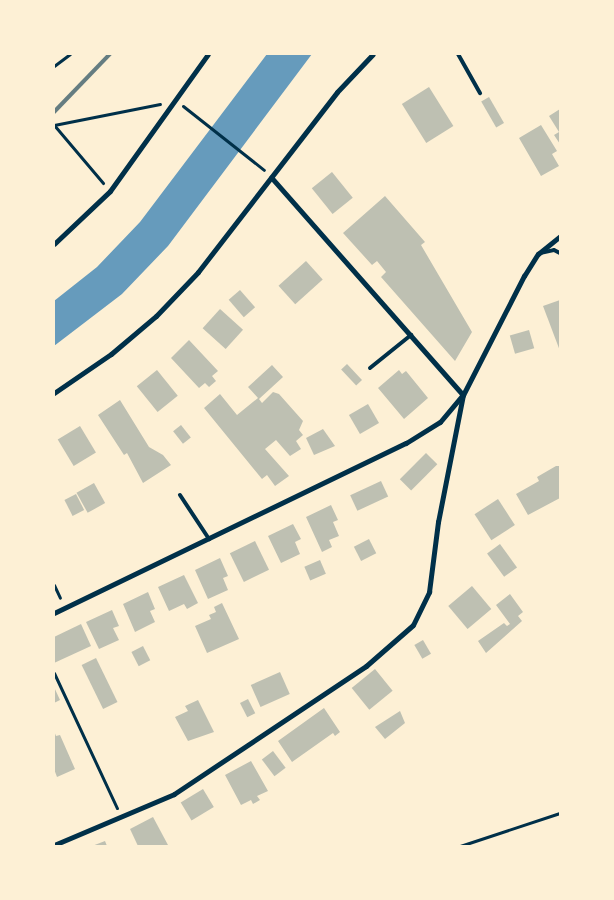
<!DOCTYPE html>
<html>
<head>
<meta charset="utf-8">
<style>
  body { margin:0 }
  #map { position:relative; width:614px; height:900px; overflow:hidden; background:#fdf0d5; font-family:Barlow,sans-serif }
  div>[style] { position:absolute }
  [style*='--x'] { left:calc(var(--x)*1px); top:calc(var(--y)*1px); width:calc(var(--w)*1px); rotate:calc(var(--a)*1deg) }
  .water>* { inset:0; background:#669bbc }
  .building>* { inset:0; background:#bec0b2; transform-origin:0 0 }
  .path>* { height:3px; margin:-1.5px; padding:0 1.5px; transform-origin:1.5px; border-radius:1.5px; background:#003049 }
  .service>* { height:4px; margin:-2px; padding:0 2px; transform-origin:2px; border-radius:2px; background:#003049 }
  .minor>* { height:5px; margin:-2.5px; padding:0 2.5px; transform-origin:2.5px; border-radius:2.5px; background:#003049 }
  .rail>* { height:4px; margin:-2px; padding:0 2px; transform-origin:2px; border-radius:2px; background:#657d81 }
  span { translate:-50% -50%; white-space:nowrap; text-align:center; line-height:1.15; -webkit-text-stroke:4px #fdf0d5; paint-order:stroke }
  .frame { position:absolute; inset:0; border:55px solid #fdf0d5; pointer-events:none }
</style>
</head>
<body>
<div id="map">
  <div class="water">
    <i style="clip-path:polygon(267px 54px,312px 54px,168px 246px,122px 294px,54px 346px,54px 301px,97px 267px,140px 222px)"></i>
  </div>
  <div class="building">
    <i style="left:429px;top:87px;width:46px;height:32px;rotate:58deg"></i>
    <i style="left:489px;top:97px;width:30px;height:9px;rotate:60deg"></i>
    <i style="clip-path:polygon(560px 109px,560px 144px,554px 135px,559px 132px,549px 116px)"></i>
    <i style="clip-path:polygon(541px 125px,557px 151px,552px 154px,559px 166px,541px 176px,519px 138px)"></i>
    <i style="left:332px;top:172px;width:33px;height:26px;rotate:51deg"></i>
    <i style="clip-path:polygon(385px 196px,425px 242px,421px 245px,472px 332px,455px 361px,381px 277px,386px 272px,377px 261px,372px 265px,343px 233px)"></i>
    <i style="left:306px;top:261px;width:25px;height:37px;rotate:48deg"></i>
    <i style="left:240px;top:290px;width:23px;height:15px;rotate:49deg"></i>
    <i style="clip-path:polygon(560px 300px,560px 351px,543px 306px)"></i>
    <i style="left:220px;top:309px;width:31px;height:26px;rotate:42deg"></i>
    <i style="left:529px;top:330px;width:19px;height:20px;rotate:74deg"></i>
    <i style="clip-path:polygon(189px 340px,218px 371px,212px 376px,216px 381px,209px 387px,205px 383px,199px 388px,171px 358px)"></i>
    <i style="left:347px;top:364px;width:22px;height:8px;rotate:47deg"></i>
    <i style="clip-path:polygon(272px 365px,283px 377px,259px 399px,262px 403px,273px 392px,279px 394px,303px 421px,299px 430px,303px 435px,296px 441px,301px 449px,290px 456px,276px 440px,265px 449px,289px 476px,275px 486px,267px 475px,262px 479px,204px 408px,220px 394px,237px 415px,258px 398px,248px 387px)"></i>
    <i style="left:157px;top:370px;width:33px;height:26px;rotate:51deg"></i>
    <i style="clip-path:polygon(399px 370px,402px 374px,406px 371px,428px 398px,404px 419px,378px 388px)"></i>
    <i style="clip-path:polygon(120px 400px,149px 447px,163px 455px,171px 465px,143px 483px,127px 453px,124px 455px,98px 415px)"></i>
    <i style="left:368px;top:404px;width:22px;height:22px;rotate:60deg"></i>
    <i style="left:181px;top:425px;width:16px;height:10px;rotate:52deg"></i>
    <i style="left:80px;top:426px;width:31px;height:26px;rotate:59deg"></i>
    <i style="clip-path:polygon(323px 429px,335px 446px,314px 455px,306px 438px)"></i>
    <i style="left:426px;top:453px;width:16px;height:37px;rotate:45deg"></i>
    <i style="clip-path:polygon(556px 466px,560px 466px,560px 498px,528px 515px,516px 494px,539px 481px,537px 477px)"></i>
    <i style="left:381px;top:481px;width:17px;height:34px;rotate:65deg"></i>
    <i style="left:94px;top:483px;width:23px;height:20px;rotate:61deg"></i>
    <i style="left:76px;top:494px;width:18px;height:13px;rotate:63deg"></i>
    <i style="left:498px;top:499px;width:31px;height:28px;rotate:57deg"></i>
    <i style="clip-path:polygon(331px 505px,338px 520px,333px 522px,339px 536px,329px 540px,332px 547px,322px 552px,306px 517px)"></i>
    <i style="clip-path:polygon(293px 524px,301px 539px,295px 542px,300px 554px,281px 563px,268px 536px)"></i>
    <i style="left:369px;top:539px;width:16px;height:17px;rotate:63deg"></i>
    <i style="left:255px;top:541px;width:32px;height:28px;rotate:64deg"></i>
    <i style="left:500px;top:544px;width:29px;height:16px;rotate:54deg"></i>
    <i style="clip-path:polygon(220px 558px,228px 576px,223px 578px,228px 590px,208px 599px,195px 570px)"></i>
    <i style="left:320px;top:560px;width:15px;height:17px;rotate:67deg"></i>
    <i style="clip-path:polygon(184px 575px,198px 603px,187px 609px,184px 604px,169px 611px,158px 587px)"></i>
    <i style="left:472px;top:586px;width:30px;height:31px;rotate:50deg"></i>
    <i style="clip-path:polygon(148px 592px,155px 609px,150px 611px,155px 622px,135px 632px,123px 604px)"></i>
    <i style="clip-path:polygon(510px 594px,523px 612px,518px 616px,522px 621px,486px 653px,478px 641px,504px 623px,507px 626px,510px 624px,496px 605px)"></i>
    <i style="clip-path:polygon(222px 603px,239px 639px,207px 653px,195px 626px,211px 619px,209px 615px,216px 612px,214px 607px)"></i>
    <i style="clip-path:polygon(112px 610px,119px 626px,113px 628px,119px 640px,99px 649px,86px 622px)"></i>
    <i style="clip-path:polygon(81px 624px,91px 646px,54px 663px,54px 637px)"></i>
    <i style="left:423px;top:640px;width:16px;height:10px;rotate:60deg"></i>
    <i style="left:143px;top:646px;width:16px;height:13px;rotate:63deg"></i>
    <i style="left:96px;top:658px;width:49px;height:16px;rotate:64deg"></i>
    <i style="left:375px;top:669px;width:28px;height:30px;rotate:51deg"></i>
    <i style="left:280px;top:672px;width:24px;height:32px;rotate:66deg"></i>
    <i style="clip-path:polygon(54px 687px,60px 700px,54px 703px)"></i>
    <i style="left:248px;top:699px;width:16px;height:9px;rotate:63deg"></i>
    <i style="clip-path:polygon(198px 700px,214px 732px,188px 741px,175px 717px,188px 711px,185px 706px)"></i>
    <i style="clip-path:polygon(324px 708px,340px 732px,335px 736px,333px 733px,292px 762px,278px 741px)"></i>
    <i style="clip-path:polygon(400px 711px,405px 723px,385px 739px,375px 727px)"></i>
    <i style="clip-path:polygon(54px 731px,56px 736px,60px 735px,75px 769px,57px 777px,54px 769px)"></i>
    <i style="left:273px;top:751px;width:21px;height:14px;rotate:53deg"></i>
    <i style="clip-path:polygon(251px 761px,268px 791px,257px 796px,260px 800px,253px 804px,251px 800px,241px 805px,225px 775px)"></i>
    <i style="left:203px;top:789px;width:21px;height:26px;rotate:59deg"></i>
    <i style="clip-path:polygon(153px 817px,168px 845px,138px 846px,130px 829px)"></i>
    <i style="clip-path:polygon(105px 841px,107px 846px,92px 846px)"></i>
  </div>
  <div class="path">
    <i style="--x:54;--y:66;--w:20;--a:-37"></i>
    <i style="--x:183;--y:106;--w:103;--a:38.3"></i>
    <i style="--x:54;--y:125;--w:108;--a:-11.2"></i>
    <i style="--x:54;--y:125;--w:76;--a:49.8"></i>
    <i style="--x:54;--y:585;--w:14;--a:65"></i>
    <i style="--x:54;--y:673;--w:149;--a:65"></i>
    <i style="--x:460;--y:846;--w:105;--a:-18.3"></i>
  </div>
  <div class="service">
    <i style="--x:458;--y:54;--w:45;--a:60.6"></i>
    <i style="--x:540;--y:253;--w:14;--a:-12"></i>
    <i style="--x:554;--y:250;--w:7;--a:27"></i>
    <i style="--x:370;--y:368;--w:53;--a:-38.8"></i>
    <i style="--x:180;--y:495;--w:53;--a:56.6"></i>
  </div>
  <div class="minor">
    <i style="--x:54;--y:244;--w:77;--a:-43.4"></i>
    <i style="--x:110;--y:191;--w:168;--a:-54.4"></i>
    <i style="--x:54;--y:393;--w:69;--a:-34.4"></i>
    <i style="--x:111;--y:354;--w:59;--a:-40.2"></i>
    <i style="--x:156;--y:316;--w:61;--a:-46.3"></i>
    <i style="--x:198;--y:272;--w:227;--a:-52.3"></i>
    <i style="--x:337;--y:92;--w:52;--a:-46.5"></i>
    <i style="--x:54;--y:613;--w:391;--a:-25.8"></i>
    <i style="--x:406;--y:443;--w:40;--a:-32"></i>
    <i style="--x:440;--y:422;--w:35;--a:-50"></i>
    <i style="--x:463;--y:395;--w:290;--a:-131.4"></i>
    <i style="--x:54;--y:845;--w:130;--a:-23"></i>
    <i style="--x:174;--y:794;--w:231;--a:-33.7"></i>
    <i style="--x:366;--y:666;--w:62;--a:-41.1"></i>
    <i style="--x:413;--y:625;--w:37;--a:-64"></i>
    <i style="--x:429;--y:592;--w:71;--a:-82.7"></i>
    <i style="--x:438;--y:522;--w:129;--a:-78.9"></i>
    <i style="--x:463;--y:395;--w:134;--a:-62.9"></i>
    <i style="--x:524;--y:276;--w:26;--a:-58"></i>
    <i style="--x:538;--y:254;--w:28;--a:-39"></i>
  </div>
  <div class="rail">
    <i style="--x:54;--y:112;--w:81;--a:-46"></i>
  </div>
  <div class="frame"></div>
</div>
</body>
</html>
